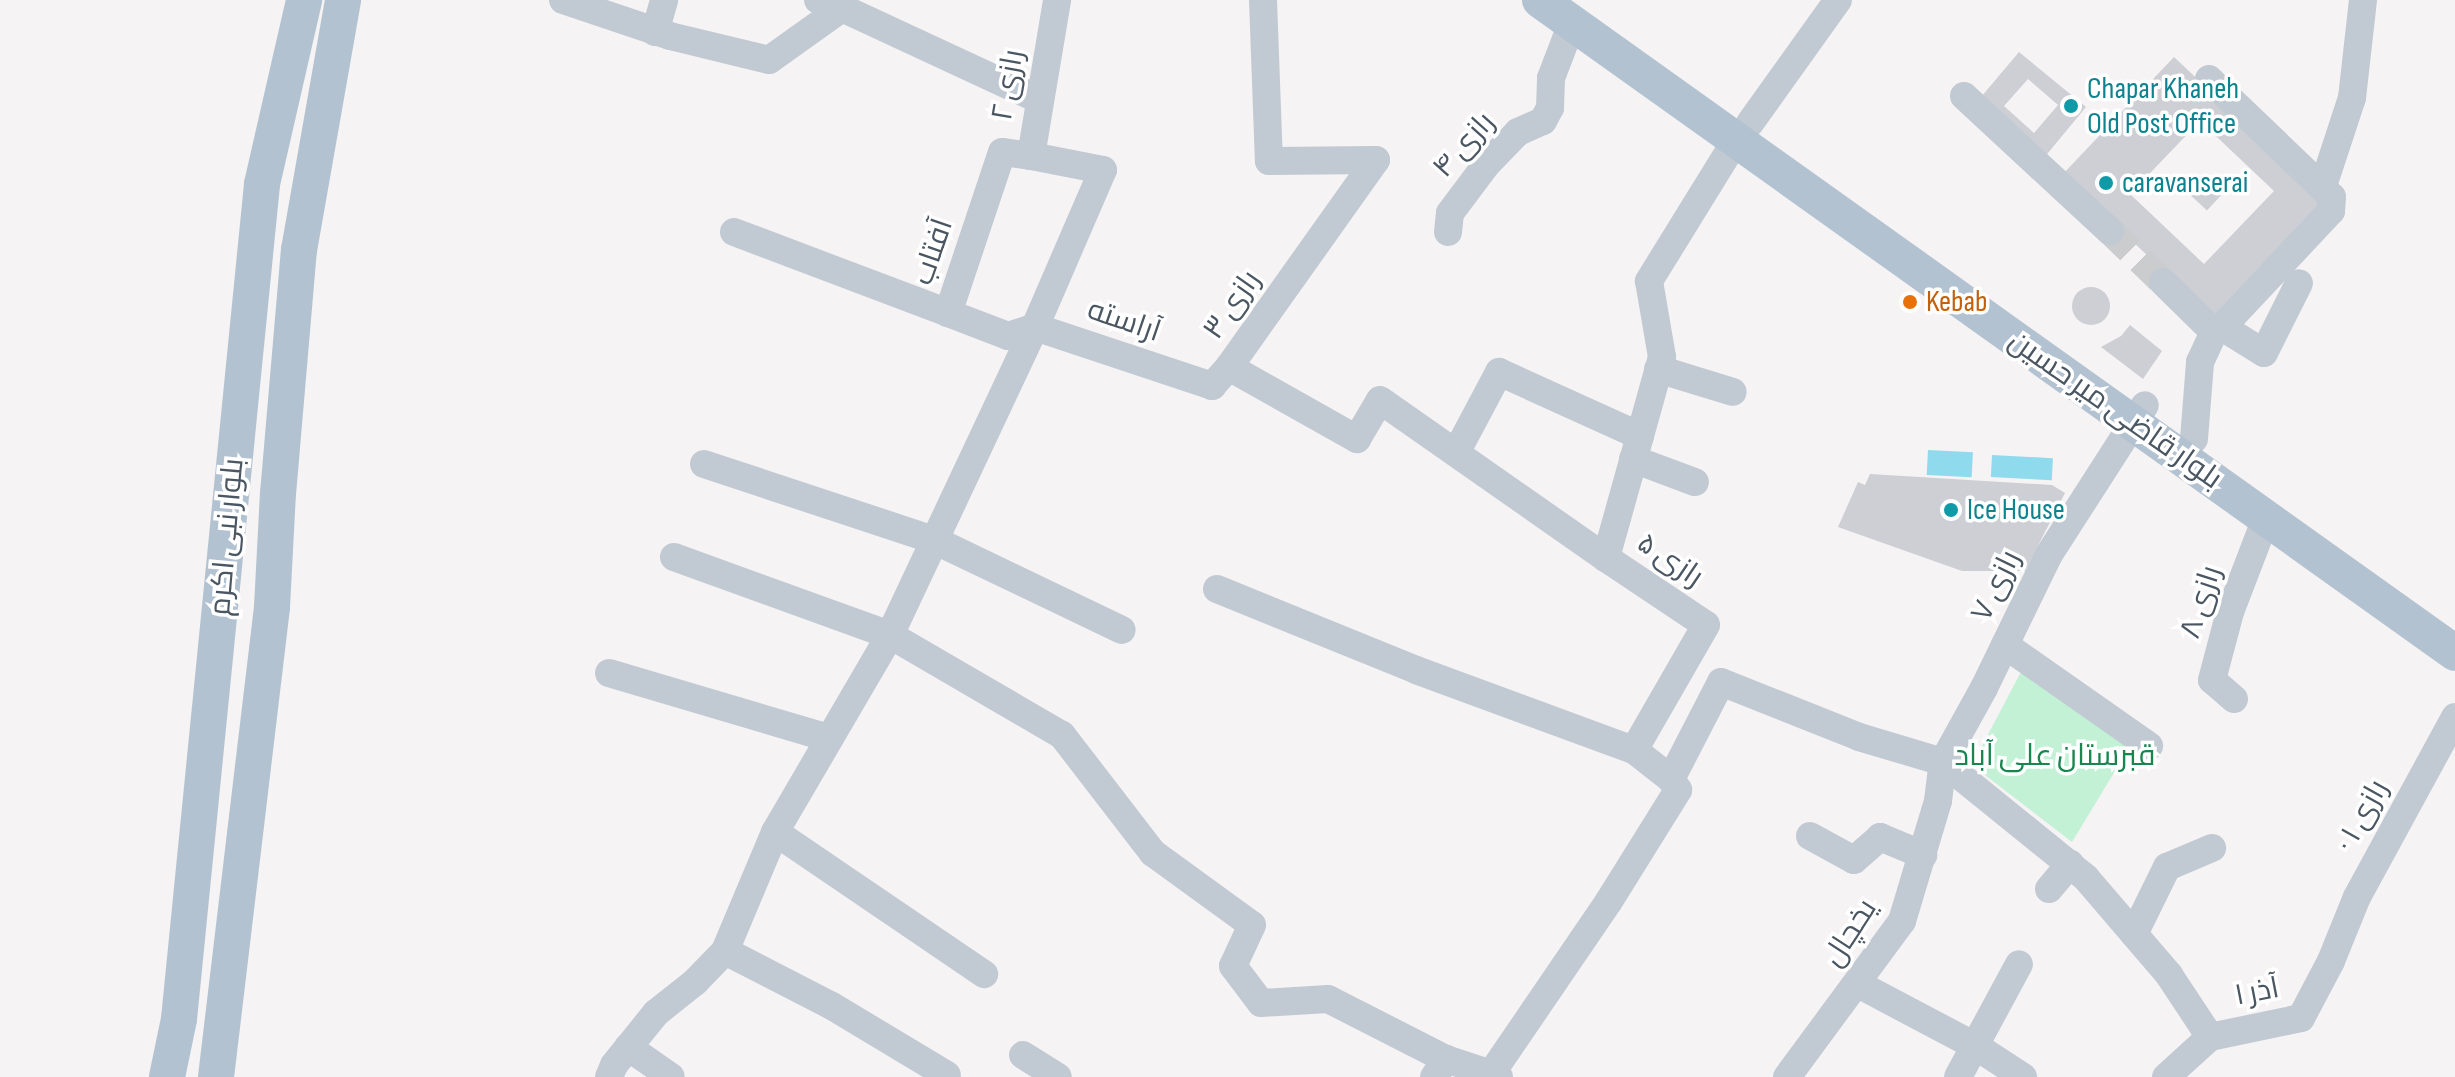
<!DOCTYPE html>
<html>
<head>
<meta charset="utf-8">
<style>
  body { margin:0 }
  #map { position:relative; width:2455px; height:1077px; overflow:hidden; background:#f5f3f3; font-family:"Sofia Sans Condensed",Cairo,sans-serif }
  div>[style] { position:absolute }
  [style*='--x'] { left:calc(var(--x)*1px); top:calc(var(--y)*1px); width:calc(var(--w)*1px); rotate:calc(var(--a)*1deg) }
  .green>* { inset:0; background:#c3f1d5 }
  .water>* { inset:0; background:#90daee; transform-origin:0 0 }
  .building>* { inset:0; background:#cdcfd5; transform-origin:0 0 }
  .round { border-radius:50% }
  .minor-tunnel>* { height:28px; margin-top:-14px; transform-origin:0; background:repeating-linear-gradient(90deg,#caccce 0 28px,transparent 0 42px) }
  .minor>* { height:28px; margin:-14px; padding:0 14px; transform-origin:14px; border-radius:14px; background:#c1cad2 }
  .major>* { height:36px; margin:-18px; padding:0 18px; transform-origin:18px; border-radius:18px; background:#b3c2d1 }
  .dots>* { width:22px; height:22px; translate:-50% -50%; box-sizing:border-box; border:4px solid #fff; border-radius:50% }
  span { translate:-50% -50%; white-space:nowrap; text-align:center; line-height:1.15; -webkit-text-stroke:7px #fff; paint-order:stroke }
  .street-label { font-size:30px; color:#4a5661 }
  .culture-label { font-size:30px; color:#0d838f }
  .left { translate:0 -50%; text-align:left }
  .food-label { font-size:30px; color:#c56008 }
  .park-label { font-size:30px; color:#17864f }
</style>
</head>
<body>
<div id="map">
  <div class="green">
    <i style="clip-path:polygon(2023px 668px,2135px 738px,2072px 842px,1972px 765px)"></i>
  </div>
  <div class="water">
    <i style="left:1928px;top:450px;width:45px;height:25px;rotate:3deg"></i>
    <i style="left:1992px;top:455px;width:61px;height:22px;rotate:3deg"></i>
  </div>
  <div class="building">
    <i style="clip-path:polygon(evenodd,2019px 52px,2086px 107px,2043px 159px,1976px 103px,2019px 52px,2028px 79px,2058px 105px,2034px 133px,2004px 106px,2028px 79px)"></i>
    <i style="clip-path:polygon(evenodd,2174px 57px,2328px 202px,2216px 320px,2062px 175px,2174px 57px,2200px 121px,2274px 191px,2204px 264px,2130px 194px,2200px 121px)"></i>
    <i style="left:2203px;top:178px;width:25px;height:21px;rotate:43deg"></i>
    <i class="round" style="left:2072px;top:287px;width:38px;height:38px"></i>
    <i style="clip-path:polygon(2130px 325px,2162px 351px,2143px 379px,2101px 347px,2121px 336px)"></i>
    <i style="clip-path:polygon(1870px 474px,2052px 485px,2065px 493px,2025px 571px,1962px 571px,1838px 527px,1858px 482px,1865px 485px)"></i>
  </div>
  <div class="minor-tunnel">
    <i style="--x:2110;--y:231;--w:74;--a:43.9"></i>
  </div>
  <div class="minor">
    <i style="--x:563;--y:0;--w:113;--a:18.6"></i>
    <i style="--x:670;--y:36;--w:102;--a:13.6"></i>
    <i style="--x:769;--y:60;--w:90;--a:-35.5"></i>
    <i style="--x:818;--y:0;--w:25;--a:18"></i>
    <i style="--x:842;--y:8;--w:216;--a:24.9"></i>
    <i style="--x:1263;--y:0;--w:161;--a:87.9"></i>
    <i style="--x:1269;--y:161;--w:107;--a:-0.5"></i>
    <i style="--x:1376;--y:160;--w:254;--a:125.4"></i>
    <i style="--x:1229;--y:367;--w:147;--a:29.4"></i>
    <i style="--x:1357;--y:439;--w:45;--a:-59.5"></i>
    <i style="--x:1380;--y:400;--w:276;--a:35"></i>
    <i style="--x:655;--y:32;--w:33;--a:-74"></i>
    <i style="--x:2209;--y:79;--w:170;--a:43.8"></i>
    <i style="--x:2332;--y:197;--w:14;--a:94"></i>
    <i style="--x:2331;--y:211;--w:159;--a:133.2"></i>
    <i style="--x:1964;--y:96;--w:199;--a:42.8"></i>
    <i style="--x:1750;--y:123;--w:151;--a:-54.4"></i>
    <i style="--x:1736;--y:140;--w:166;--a:121.7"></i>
    <i style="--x:1649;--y:281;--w:77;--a:80.3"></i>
    <i style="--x:1662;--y:357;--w:209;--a:105.6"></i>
    <i style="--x:1606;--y:558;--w:120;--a:33.8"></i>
    <i style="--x:1706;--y:625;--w:144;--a:119.9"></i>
    <i style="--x:1634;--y:750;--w:47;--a:38.1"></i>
    <i style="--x:1671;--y:779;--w:109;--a:-62.7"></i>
    <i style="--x:1721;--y:682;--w:149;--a:21.7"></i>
    <i style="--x:1859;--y:737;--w:88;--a:16.6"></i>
    <i style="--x:1943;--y:762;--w:184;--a:39"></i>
    <i style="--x:2086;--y:878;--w:128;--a:49.4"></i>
    <i style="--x:2169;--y:975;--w:74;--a:56.5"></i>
    <i style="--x:1031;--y:156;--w:29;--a:-172"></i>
    <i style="--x:1002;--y:152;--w:170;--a:108.5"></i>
    <i style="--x:948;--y:313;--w:64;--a:21"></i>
    <i style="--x:1008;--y:336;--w:28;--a:-18"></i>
    <i style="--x:1035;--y:327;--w:187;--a:18.4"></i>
    <i style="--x:1212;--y:386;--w:25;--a:-48"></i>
    <i style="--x:2323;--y:186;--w:93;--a:-71.8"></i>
    <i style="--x:2352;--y:98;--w:99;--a:-83.6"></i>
    <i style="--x:734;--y:232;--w:229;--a:20.7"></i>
    <i style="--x:1448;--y:232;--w:19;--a:-84"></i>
    <i style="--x:1450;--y:213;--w:60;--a:-53.1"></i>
    <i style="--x:1486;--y:165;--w:46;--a:-45.9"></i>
    <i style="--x:1518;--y:132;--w:27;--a:-24"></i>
    <i style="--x:1543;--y:121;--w:15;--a:-62"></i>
    <i style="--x:1550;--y:108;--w:30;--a:-88"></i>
    <i style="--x:1551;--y:78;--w:59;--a:-69.1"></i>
    <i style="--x:2163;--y:282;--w:71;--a:44.4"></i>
    <i style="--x:1658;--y:369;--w:78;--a:17"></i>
    <i style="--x:2194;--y:439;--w:77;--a:-85.5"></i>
    <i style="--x:2200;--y:362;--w:33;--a:-65"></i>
    <i style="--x:2214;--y:332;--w:9;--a:-32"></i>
    <i style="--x:2222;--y:327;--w:49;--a:31.8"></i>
    <i style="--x:2264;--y:353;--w:78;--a:-63.4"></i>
    <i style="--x:1456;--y:453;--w:92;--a:-62"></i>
    <i style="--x:1499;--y:372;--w:155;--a:24.4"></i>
    <i style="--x:1633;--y:459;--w:66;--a:20.4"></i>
    <i style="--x:704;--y:464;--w:242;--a:18.3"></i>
    <i style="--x:934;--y:540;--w:208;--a:25.6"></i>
    <i style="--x:674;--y:557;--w:230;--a:19.9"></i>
    <i style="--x:890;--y:635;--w:199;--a:30.2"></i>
    <i style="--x:1062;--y:735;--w:149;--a:52.4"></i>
    <i style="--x:1153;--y:853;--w:122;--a:36"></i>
    <i style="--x:1252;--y:925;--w:45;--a:114.9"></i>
    <i style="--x:1233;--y:966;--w:46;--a:52.9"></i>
    <i style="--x:1261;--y:1003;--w:67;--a:-3.4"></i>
    <i style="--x:1328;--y:999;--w:132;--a:27"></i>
    <i style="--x:1217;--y:589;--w:215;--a:22.1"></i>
    <i style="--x:1416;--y:670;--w:232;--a:20.2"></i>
    <i style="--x:2005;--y:645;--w:176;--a:35"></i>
    <i style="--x:609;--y:673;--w:229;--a:16.5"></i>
    <i style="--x:2234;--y:699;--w:29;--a:-139"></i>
    <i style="--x:2212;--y:680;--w:70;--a:-75.2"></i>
    <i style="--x:2230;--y:612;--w:101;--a:-69"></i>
    <i style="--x:775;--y:832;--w:253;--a:34.2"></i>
    <i style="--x:1810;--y:836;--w:50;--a:28.6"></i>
    <i style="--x:1854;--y:860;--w:35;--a:-41"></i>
    <i style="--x:1880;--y:837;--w:47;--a:22.7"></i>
    <i style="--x:2049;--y:889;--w:33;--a:-50"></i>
    <i style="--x:2134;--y:934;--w:75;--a:-63.8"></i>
    <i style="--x:2167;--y:867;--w:49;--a:-22.9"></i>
    <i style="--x:725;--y:951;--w:120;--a:27.2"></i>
    <i style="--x:832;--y:1006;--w:134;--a:31"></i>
    <i style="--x:1858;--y:984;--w:135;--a:27.9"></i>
    <i style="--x:1977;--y:1047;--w:55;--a:33.1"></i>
    <i style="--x:628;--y:1047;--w:52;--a:34.9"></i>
    <i style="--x:1023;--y:1055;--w:41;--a:32.2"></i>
    <i style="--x:609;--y:1077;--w:13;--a:-67"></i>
    <i style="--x:614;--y:1065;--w:67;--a:-51.1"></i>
    <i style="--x:656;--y:1013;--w:50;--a:-38.5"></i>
    <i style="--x:695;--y:982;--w:43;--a:-45.9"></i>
    <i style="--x:725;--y:951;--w:129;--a:-67.2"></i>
    <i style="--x:775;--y:832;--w:228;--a:-59.7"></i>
    <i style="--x:890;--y:635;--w:340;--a:-64.8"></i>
    <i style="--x:1035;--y:327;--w:171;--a:-66.6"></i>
    <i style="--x:1103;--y:170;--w:73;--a:-169"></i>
    <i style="--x:1031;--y:156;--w:158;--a:-80.5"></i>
    <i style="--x:1434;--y:1077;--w:22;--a:-56"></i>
    <i style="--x:1446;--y:1059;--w:47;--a:18.4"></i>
    <i style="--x:1499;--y:1077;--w:9;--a:-159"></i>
    <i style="--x:1491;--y:1074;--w:209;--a:-55.7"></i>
    <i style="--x:1609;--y:901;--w:131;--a:-58.1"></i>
    <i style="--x:1678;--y:790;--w:13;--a:-122"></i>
    <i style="--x:1787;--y:1077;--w:194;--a:-53.6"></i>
    <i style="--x:1902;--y:921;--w:125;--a:-73.3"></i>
    <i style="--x:1938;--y:801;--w:39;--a:-83"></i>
    <i style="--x:1943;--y:762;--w:85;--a:-61"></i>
    <i style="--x:1984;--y:688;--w:147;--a:-64.1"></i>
    <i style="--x:2048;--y:556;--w:179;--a:-57.3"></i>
    <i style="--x:1958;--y:1077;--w:128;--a:-61.6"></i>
    <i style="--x:2166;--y:1077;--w:59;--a:-42.3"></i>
    <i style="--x:2210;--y:1037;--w:93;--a:-11.8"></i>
    <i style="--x:2301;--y:1018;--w:64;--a:-62.2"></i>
    <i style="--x:2331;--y:961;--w:69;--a:-67.9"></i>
    <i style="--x:2357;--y:897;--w:205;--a:-61.4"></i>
  </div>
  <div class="major">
    <i style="--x:1540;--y:0;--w:1124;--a:35.51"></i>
    <i style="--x:167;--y:1077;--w:59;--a:-78.3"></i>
    <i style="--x:179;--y:1019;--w:839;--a:-84.32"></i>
    <i style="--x:262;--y:184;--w:189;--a:-77.1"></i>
    <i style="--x:216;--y:1077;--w:473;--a:-83.2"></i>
    <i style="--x:272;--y:607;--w:113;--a:-87"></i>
    <i style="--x:278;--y:494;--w:245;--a:-85.1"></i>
    <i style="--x:299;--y:250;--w:254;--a:-80"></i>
  </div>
  <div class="dots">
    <i style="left:2071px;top:106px;background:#0f9aa8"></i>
    <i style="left:2106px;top:183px;background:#0f9aa8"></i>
    <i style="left:1910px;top:302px;background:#e8710a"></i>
    <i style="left:1951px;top:510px;background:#0f9aa8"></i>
  </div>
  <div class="street-label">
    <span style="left:1008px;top:85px;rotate:-80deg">رازی ۲</span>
    <span style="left:1464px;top:145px;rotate:-48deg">رازی ۴</span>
    <span style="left:933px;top:252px;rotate:-71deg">آفتاب</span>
    <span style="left:1232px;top:305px;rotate:-55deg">رازی ۳</span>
    <span style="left:1124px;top:321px;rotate:19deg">آراسته</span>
    <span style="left:2115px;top:410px;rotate:35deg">بلوار قاضی میر حسین</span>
    <span style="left:227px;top:537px;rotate:-85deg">بلوار نبی اکرم</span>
    <span style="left:1670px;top:560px;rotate:34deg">رازی ۵</span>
    <span style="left:1996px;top:586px;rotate:-64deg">رازی ۷</span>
    <span style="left:2201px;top:602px;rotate:-72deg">رازی ۸</span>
    <span style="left:2362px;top:816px;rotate:-61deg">رازی ۱ ۰</span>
    <span style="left:1850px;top:933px;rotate:-57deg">یخچال</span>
    <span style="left:2257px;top:992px;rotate:-11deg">آذر ۱</span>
  </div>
  <div class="culture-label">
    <span class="left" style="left:2087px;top:106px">Chapar Khaneh<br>Old Post Office</span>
    <span class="left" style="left:2122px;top:183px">caravanserai</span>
    <span class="left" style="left:1967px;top:510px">Ice House</span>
  </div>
  <div class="food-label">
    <span class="left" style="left:1926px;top:302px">Kebab</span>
  </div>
  <div class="park-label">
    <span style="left:2055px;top:756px">قبرستان علی آباد</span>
  </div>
</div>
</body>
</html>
